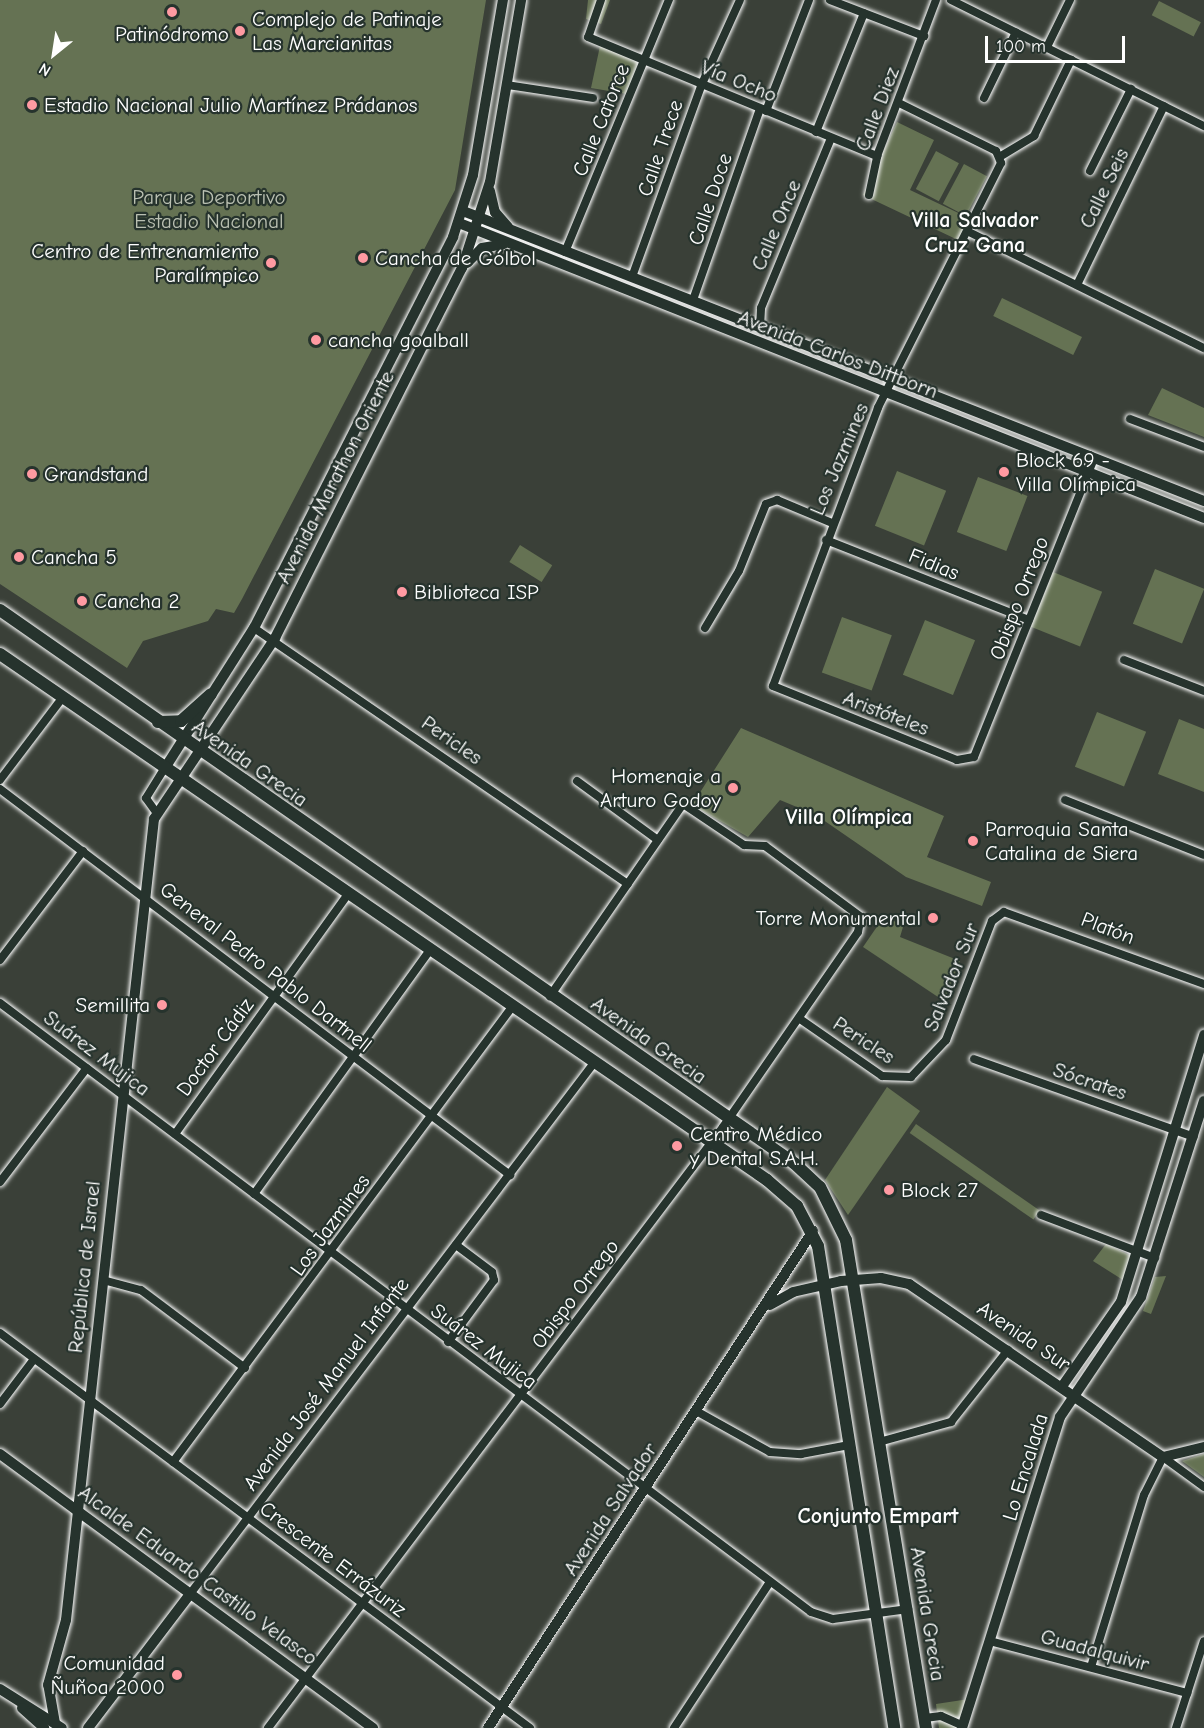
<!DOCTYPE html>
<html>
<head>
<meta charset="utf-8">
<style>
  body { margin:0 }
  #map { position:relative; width:1204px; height:1728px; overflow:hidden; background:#3a4038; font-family:"Comic Neue",sans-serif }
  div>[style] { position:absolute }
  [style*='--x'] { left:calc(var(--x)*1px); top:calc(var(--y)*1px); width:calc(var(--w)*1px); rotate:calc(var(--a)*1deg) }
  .green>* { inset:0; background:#657253; transform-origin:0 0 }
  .roads { filter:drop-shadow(0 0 2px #fff) drop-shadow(0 0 2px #fff) }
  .street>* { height:8px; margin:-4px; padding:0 4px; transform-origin:4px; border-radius:4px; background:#26332d }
  .secondary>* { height:10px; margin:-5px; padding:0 5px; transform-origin:5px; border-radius:5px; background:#26332d }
  .primary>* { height:12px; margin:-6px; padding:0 6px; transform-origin:6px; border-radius:6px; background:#26332d }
  .dots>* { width:16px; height:16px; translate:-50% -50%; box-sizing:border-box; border:3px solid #26332d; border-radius:50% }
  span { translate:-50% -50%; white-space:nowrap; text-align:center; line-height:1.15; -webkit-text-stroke:4.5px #26332d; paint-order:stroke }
  .poi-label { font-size:21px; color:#fff }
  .left { translate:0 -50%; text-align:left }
  .right { translate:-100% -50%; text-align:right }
  .street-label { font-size:21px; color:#fff }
  .park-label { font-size:21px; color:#bac0b2 }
  .neighbourhood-label { font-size:22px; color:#fff; font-weight:700 }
  .north { position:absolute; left:24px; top:24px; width:60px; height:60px; -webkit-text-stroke:4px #26332d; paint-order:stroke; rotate:210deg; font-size:16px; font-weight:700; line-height:24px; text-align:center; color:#fff }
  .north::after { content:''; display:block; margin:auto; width:21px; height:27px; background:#fff; clip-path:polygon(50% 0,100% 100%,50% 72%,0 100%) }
  .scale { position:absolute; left:985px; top:36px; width:140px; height:27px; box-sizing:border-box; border:3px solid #fff; border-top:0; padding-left:8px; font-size:18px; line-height:21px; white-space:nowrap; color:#fff; -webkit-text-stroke:4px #26332d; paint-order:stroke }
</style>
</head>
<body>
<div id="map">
  <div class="green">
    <i style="clip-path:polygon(0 0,486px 0,455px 190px,242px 599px,234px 613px,216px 609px,208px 621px,143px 641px,127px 668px,0 584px)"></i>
    <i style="clip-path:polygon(588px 0,610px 0,601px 24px,586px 19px)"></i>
    <i style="left:1159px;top:1px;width:47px;height:16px;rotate:27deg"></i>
    <i style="clip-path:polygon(600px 46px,638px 62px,627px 94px,591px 88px)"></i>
    <i style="clip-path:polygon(897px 122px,934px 140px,910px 190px,969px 218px,958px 240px,863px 195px)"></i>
    <i style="left:936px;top:151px;width:26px;height:43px;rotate:28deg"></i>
    <i style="left:964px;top:164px;width:26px;height:45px;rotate:28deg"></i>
    <i style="left:1002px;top:298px;width:89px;height:20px;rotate:26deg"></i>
    <i style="clip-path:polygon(1162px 388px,1204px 408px,1204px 437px,1148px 415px)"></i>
    <i style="left:897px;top:471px;width:53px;height:59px;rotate:22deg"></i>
    <i style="left:978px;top:477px;width:53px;height:59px;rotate:21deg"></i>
    <i style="left:520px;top:545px;width:38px;height:20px;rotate:32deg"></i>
    <i style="left:1155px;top:569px;width:53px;height:59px;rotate:22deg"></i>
    <i style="left:1053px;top:572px;width:53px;height:59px;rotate:22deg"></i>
    <i style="left:842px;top:617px;width:53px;height:59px;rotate:20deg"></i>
    <i style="left:925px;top:620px;width:54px;height:59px;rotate:22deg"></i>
    <i style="left:1097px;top:712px;width:53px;height:59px;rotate:22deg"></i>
    <i style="clip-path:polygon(1179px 719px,1204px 729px,1204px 792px,1158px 774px)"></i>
    <i style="clip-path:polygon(741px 728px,944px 816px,927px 857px,991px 882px,982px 906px,906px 877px,816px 815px,780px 800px,748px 837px,692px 805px)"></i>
    <i style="clip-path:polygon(885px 915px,903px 927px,900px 937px,960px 961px,944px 1001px,863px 947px)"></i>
    <i style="clip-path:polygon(887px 1087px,920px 1111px,848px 1215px,825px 1180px)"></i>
    <i style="left:916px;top:1124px;width:151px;height:11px;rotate:35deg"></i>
    <i style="clip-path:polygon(1106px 1244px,1131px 1256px,1123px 1280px,1093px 1261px)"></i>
    <i style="clip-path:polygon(1166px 1276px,1151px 1314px,1143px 1311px,1155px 1277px)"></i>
    <i style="clip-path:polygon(1204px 1454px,1204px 1477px,1182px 1461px)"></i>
    <i style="clip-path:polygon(969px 1699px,959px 1728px,939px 1728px,936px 1704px)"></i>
  </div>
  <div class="roads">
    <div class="street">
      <i style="--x:601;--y:0;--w:39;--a:109"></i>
      <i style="--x:588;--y:37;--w:313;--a:22.4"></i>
      <i style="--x:830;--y:0;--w:101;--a:21"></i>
      <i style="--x:951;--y:0;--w:283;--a:26.5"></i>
      <i style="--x:1047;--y:47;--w:52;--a:-63.9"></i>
      <i style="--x:507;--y:85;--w:87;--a:8.6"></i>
      <i style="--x:984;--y:98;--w:73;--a:-64.1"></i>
      <i style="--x:901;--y:104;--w:106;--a:26.3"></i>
      <i style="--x:996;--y:151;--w:13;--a:67"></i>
      <i style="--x:1001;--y:163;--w:274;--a:116.7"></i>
      <i style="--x:878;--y:408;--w:297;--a:110.7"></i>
      <i style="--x:773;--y:686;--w:198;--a:21.9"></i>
      <i style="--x:957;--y:760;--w:17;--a:-10"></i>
      <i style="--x:974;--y:757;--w:322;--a:-68.1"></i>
      <i style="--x:766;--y:111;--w:119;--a:-68.8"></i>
      <i style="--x:816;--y:132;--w:128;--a:-68"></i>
      <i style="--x:1001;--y:156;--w:39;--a:-31"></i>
      <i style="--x:1034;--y:136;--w:85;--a:-64"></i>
      <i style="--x:1090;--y:171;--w:92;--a:-63.4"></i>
      <i style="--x:869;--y:195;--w:40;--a:-78"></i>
      <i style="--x:877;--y:156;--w:167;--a:-69.3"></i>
      <i style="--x:969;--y:232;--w:262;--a:26.3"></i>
      <i style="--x:565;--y:252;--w:273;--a:-67.6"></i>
      <i style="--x:632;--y:277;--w:203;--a:-70.1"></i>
      <i style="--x:701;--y:86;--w:94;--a:-65.6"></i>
      <i style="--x:1077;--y:285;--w:199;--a:-64.1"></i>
      <i style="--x:693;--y:300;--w:202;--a:-70.7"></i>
      <i style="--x:760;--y:328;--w:20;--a:-87"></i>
      <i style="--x:761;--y:308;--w:184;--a:-67.6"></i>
      <i style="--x:1130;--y:419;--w:79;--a:20.7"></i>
      <i style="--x:826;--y:540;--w:218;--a:21.5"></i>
      <i style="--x:254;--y:628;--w:453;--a:34.4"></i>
      <i style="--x:705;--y:628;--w:66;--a:-59.2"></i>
      <i style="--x:739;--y:571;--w:72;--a:-68.1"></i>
      <i style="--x:766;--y:504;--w:12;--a:-20"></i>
      <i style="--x:777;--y:500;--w:60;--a:22.7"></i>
      <i style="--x:1124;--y:660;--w:86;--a:21.2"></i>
      <i style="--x:0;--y:780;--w:104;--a:-52.8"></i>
      <i style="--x:577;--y:781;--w:100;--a:36.1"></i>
      <i style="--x:0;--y:789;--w:640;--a:37.12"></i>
      <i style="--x:1065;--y:800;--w:149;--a:21.6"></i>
      <i style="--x:156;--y:812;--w:17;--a:-126"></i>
      <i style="--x:146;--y:798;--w:36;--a:-58"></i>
      <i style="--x:0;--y:960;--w:137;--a:-52.7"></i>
      <i style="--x:0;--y:1003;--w:1014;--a:36.9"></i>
      <i style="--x:811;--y:1612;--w:23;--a:18"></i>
      <i style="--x:833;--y:1619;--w:76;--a:-7.6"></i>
      <i style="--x:800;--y:1019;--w:100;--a:34.8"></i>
      <i style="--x:882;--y:1076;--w:29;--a:2"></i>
      <i style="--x:911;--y:1077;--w:51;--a:-46.6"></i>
      <i style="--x:946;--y:1040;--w:128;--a:-68.9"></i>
      <i style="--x:992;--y:921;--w:15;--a:-37"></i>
      <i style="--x:1004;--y:912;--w:213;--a:19.8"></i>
      <i style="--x:974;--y:1059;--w:233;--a:19.5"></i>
      <i style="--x:175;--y:1134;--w:296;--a:-54.2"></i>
      <i style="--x:0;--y:1182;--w:143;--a:-52.7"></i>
      <i style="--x:254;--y:1194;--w:301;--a:-54.2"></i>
      <i style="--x:1041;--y:1215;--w:122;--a:20.7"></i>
      <i style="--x:103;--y:1280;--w:39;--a:15"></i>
      <i style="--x:141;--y:1290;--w:130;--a:36.9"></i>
      <i style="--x:0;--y:1333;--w:661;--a:36.7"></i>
      <i style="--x:448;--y:1342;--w:77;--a:-53.4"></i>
      <i style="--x:494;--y:1280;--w:8;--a:-104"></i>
      <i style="--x:492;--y:1272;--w:45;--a:-143.1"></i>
      <i style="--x:0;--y:1404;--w:56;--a:-52.9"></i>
      <i style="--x:698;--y:1412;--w:82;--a:29.1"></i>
      <i style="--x:770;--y:1452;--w:31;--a:4"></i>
      <i style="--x:801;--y:1454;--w:49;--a:-10.6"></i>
      <i style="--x:879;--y:1442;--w:75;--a:-15.5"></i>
      <i style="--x:951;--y:1422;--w:92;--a:-51.6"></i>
      <i style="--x:173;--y:1462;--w:567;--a:-53.31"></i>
      <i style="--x:190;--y:1594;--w:667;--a:-52.74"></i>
      <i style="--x:993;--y:1642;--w:201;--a:14.7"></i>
      <i style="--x:1091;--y:1667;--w:180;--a:-72.9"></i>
      <i style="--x:1144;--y:1495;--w:42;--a:-63.4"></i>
      <i style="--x:1163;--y:1457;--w:51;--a:36.2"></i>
      <i style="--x:925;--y:1718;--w:16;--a:-7"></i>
      <i style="--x:941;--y:1716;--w:24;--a:24"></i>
      <i style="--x:268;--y:1728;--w:754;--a:-52.87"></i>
      <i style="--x:723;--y:1127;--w:237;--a:-55.3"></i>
      <i style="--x:858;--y:932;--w:15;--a:-79"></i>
      <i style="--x:861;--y:917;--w:119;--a:-143.5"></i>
      <i style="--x:765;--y:846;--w:21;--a:-177"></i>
      <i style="--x:744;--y:845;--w:73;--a:-146.1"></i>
      <i style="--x:683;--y:804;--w:234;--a:124.7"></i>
      <i style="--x:674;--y:1728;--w:175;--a:-56.7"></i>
      <i style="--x:1176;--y:1728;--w:91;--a:-72.2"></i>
    </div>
    <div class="secondary">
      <i style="--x:490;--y:191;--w:22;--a:77"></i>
      <i style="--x:495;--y:212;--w:20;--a:49"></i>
      <i style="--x:463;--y:211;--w:796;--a:21.37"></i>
      <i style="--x:459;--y:223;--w:801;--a:21.6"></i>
      <i style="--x:467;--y:263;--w:21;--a:-45"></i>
      <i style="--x:482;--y:248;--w:22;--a:-10"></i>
      <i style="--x:165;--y:768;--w:166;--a:-57.6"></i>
      <i style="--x:254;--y:628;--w:439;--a:-63"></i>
      <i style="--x:453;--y:237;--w:65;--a:-72.1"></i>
      <i style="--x:473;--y:175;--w:178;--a:-80.3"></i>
      <i style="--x:770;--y:1305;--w:26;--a:-29"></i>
      <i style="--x:793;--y:1292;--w:49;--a:-12.9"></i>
      <i style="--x:841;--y:1281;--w:40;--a:-4.3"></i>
      <i style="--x:881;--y:1278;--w:29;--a:12"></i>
      <i style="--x:909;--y:1284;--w:307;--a:34.3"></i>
      <i style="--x:1163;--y:1457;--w:42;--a:-13.7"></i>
      <i style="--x:1063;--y:1385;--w:101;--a:-55.1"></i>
      <i style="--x:1121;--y:1302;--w:280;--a:-72.7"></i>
      <i style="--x:0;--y:1454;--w:463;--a:36.3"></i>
      <i style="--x:0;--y:1689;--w:73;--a:32.2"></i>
      <i style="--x:22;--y:1708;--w:30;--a:42"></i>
      <i style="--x:55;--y:1723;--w:39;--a:-100"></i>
      <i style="--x:48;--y:1685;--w:67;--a:-74.5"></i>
      <i style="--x:66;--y:1620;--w:806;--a:-83.73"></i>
      <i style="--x:154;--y:819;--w:218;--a:-56.2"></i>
      <i style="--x:275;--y:638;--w:415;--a:-63.2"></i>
      <i style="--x:462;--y:268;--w:90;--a:-72"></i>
      <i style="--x:490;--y:182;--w:185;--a:-80.3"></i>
      <i style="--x:88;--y:1728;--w:168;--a:-52.7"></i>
      <i style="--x:488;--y:1728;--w:594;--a:-56.82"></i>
      <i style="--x:962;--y:1728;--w:326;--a:-72.5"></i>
      <i style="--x:1060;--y:1417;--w:145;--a:-56"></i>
      <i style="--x:1141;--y:1297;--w:206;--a:-72.2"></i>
    </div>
    <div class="primary">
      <i style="--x:0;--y:610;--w:968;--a:34.86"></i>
      <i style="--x:794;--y:1163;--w:35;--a:43"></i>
      <i style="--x:820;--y:1187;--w:59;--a:63.9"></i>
      <i style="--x:846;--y:1240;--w:495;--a:80.7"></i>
      <i style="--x:0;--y:654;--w:930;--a:34.44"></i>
      <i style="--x:767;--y:1180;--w:40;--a:41"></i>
      <i style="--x:797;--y:1206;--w:45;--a:62.3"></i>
      <i style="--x:818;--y:1246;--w:488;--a:81"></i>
      <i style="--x:158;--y:722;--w:23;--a:-2"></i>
      <i style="--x:181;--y:721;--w:40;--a:-42"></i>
    </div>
  </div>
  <div class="dots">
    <i style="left:172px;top:12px;background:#ff9aa2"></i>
    <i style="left:240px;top:31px;background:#ff9aa2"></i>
    <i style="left:32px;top:105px;background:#ff9aa2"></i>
    <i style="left:363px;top:258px;background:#ff9aa2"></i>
    <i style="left:271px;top:263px;background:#ff9aa2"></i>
    <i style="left:316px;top:340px;background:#ff9aa2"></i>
    <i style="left:1004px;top:472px;background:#ff9aa2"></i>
    <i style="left:32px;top:474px;background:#ff9aa2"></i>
    <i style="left:19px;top:557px;background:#ff9aa2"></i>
    <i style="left:402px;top:592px;background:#ff9aa2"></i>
    <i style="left:82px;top:601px;background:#ff9aa2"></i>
    <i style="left:733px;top:788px;background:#ff9aa2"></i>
    <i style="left:973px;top:841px;background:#ff9aa2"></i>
    <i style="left:933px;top:918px;background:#ff9aa2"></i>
    <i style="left:162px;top:1005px;background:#ff9aa2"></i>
    <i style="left:677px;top:1146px;background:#ff9aa2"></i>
    <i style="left:889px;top:1190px;background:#ff9aa2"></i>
    <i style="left:177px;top:1675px;background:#ff9aa2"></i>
  </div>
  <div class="poi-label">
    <span class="left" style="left:252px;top:31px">Complejo de Patinaje<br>Las Marcianitas</span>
    <span style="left:172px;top:34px">Patinódromo</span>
    <span class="left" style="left:44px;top:105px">Estadio Nacional Julio Martínez Prádanos</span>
    <span class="right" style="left:259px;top:263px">Centro de Entrenamiento<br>Paralímpico</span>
    <span class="left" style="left:375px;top:258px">Cancha de Gólbol</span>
    <span class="left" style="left:328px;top:340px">cancha goalball</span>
    <span class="left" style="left:1016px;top:472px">Block 69 -<br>Villa Olímpica</span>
    <span class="left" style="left:44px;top:474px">Grandstand</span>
    <span class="left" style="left:31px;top:557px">Cancha 5</span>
    <span class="left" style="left:414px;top:592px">Biblioteca ISP</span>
    <span class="left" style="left:94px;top:601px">Cancha 2</span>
    <span class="right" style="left:721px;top:788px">Homenaje a<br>Arturo Godoy</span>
    <span class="left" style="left:985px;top:841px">Parroquia Santa<br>Catalina de Siera</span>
    <span class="right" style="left:921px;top:918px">Torre Monumental</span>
    <span class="right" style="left:150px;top:1005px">Semillita</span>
    <span class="left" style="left:690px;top:1146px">Centro Médico<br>y Dental S.A.H.</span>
    <span class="left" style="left:901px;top:1190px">Block 27</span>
    <span class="right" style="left:165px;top:1675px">Comunidad<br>Ñuñoa 2000</span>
  </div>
  <div class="street-label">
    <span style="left:739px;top:81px;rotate:22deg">Vía Ocho</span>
    <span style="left:877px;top:109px;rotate:-69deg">Calle Diez</span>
    <span style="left:601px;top:120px;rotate:-68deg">Calle Catorce</span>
    <span style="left:660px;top:148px;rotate:-71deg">Calle Trece</span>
    <span style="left:1104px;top:188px;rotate:-64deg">Calle Seis</span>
    <span style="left:710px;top:199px;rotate:-71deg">Calle Doce</span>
    <span style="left:776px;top:225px;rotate:-67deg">Calle Once</span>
    <span style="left:838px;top:354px;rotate:21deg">Avenida Carlos Dittborn</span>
    <span style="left:839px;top:459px;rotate:-67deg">Los Jazmines</span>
    <span style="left:335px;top:477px;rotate:-63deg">Avenida Marathon Oriente</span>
    <span style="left:934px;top:564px;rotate:22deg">Fidias</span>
    <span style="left:1019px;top:598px;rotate:-69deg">Obispo Orrego</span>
    <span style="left:886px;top:713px;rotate:21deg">Aristóteles</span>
    <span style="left:452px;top:740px;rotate:35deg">Pericles</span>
    <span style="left:250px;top:763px;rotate:35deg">Avenida Grecia</span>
    <span style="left:1108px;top:928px;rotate:21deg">Platón</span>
    <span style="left:266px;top:967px;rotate:38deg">General Pedro Pablo Dartnell</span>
    <span style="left:951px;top:977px;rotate:-68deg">Salvador Sur</span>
    <span style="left:649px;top:1040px;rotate:35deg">Avenida Grecia</span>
    <span style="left:864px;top:1040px;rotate:33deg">Pericles</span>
    <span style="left:215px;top:1047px;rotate:-54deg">Doctor Cádiz</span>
    <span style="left:97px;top:1053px;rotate:37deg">Suárez Mujica</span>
    <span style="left:1090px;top:1081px;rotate:19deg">Sócrates</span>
    <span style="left:330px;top:1225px;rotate:-54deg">Los Jazmines</span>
    <span style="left:84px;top:1267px;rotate:-84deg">República de Israel</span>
    <span style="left:575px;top:1294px;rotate:-53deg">Obispo Orrego</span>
    <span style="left:1024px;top:1336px;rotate:34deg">Avenida Sur</span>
    <span style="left:484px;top:1346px;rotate:37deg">Suárez Mujica</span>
    <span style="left:326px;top:1384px;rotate:-53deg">Avenida José Manuel Infante</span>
    <span style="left:1025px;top:1467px;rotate:-73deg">Lo Encalada</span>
    <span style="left:610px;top:1509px;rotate:-57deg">Avenida Salvador</span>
    <span style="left:333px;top:1559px;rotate:37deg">Crescente Errázuriz</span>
    <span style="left:198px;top:1575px;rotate:36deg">Alcalde Eduardo Castillo Velasco</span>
    <span style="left:928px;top:1614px;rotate:81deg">Avenida Grecia</span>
    <span style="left:1095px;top:1650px;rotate:15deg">Guadalquivir</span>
  </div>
  <div class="park-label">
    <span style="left:209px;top:209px">Parque Deportivo<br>Estadio Nacional</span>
  </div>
  <div class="neighbourhood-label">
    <span style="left:975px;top:233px">Villa Salvador<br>Cruz Gana</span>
    <span style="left:849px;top:818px">Villa Olímpica</span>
    <span style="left:878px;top:1517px">Conjunto Empart</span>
  </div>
  <div class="north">N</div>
  <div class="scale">100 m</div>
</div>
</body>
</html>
